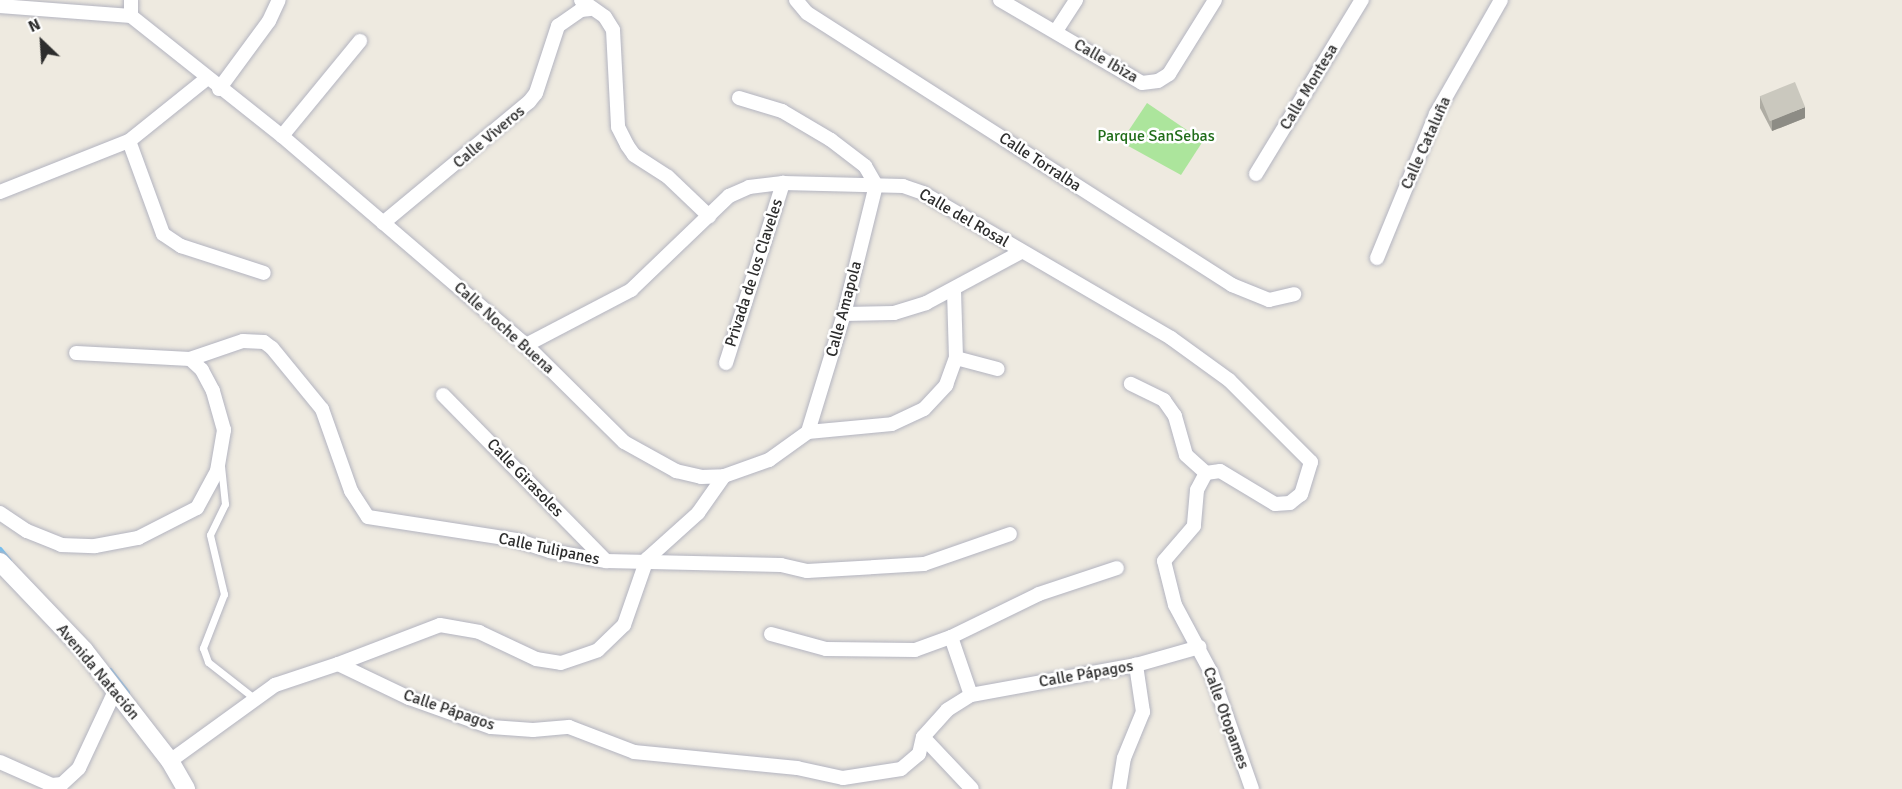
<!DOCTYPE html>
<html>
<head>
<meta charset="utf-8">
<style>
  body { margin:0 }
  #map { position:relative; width:1902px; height:789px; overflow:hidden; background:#eeeae0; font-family:Signika,sans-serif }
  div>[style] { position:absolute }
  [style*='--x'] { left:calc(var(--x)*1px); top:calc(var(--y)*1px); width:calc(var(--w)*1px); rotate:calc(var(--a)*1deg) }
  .green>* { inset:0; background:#ace59c }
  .stream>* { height:4.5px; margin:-2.25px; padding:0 2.25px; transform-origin:2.25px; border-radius:2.25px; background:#73bff0 }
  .roads { filter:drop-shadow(0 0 2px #b3b4c0) drop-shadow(0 0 2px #b3b4c0) }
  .service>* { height:7px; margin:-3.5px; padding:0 3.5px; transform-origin:3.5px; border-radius:3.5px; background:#fff }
  .minor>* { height:14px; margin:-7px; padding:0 7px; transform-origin:7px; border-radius:7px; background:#fff }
  .tertiary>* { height:18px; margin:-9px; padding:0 9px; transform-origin:9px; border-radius:9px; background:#fff }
  .wall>* { inset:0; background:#aeaca3 }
  .shaded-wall>* { inset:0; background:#8d8c85 }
  .building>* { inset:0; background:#cac8be; transform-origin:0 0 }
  span { translate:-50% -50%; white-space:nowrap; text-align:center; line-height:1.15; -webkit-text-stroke:5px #fff; paint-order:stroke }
  .street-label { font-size:16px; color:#2d2d2d }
  .park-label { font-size:16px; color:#216d1a }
  .north { position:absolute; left:12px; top:12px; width:60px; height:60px; -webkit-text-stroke:4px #fff; paint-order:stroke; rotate:335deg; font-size:16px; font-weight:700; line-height:24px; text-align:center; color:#2d2d2d }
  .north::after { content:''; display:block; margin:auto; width:21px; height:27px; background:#2d2d2d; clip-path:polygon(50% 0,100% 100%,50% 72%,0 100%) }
</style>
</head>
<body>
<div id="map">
  <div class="green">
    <i style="clip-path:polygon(1147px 103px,1203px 141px,1181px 175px,1121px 142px)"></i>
  </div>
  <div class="stream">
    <i style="--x:0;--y:549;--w:14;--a:51"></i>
    <i style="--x:110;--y:670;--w:28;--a:52"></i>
  </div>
  <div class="roads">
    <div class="service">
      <i style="--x:221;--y:466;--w:38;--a:84"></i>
      <i style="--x:225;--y:504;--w:34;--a:116"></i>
      <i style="--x:210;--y:535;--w:61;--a:76.7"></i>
      <i style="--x:224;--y:594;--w:58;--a:111.3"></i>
      <i style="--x:203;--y:648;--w:15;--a:70"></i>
      <i style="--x:208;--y:662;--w:60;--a:38.2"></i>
    </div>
    <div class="minor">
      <i style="--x:581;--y:0;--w:29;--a:35"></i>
      <i style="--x:605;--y:17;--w:15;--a:58"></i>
      <i style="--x:613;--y:30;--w:97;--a:87"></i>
      <i style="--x:618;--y:127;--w:20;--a:63"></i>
      <i style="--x:627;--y:145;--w:12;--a:55"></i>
      <i style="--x:634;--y:155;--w:40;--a:32.9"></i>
      <i style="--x:668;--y:177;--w:57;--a:43.6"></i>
      <i style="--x:796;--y:0;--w:17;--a:50"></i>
      <i style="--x:807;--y:13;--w:505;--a:32.62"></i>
      <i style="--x:1232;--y:285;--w:40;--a:22"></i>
      <i style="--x:1269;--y:300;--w:26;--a:-13"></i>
      <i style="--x:1000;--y:0;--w:164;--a:30.3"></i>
      <i style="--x:1142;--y:83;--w:16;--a:-7"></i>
      <i style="--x:1158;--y:81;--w:13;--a:-32"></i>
      <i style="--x:1169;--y:74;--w:87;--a:-58.1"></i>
      <i style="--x:0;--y:6;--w:131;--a:4.4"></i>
      <i style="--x:131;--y:16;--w:193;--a:38.5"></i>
      <i style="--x:282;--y:136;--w:321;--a:40.6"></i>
      <i style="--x:526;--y:345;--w:138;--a:44.7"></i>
      <i style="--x:624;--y:442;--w:60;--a:29.1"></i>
      <i style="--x:676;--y:471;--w:26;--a:13"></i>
      <i style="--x:701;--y:477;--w:23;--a:-2"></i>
      <i style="--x:724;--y:476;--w:48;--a:-19.6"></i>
      <i style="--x:769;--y:460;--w:48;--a:-35.7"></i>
      <i style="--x:808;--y:432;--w:84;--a:-5.4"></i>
      <i style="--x:892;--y:424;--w:35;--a:-25"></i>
      <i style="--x:924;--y:409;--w:33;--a:-47"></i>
      <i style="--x:946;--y:385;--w:29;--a:-70"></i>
      <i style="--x:956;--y:358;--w:67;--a:-91.7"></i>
      <i style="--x:131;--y:16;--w:16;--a:-90"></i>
      <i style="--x:1056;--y:31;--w:37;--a:-57"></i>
      <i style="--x:219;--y:89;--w:84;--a:-53.7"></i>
      <i style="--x:269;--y:21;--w:23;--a:-65"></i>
      <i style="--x:739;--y:98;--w:45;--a:16.8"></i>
      <i style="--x:782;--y:111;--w:57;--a:30.6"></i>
      <i style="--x:831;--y:140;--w:43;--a:37.4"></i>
      <i style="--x:865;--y:166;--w:22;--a:60"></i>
      <i style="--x:876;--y:185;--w:133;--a:103.9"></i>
      <i style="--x:844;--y:314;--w:123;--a:107"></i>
      <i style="--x:282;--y:136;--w:123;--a:-50.6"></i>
      <i style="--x:129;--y:141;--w:99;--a:69.9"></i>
      <i style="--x:163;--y:234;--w:22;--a:34"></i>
      <i style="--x:181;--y:246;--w:87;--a:18"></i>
      <i style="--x:1256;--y:174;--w:204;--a:-58.7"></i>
      <i style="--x:0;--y:192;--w:139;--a:-21.6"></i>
      <i style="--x:129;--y:141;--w:99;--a:-38.8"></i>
      <i style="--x:383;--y:223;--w:190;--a:-39.7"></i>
      <i style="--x:529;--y:102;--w:11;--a:-52"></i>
      <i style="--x:536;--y:93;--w:71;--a:-71.8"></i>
      <i style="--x:558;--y:26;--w:28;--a:-35"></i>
      <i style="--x:581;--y:10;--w:9;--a:-6"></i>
      <i style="--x:1377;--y:258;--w:156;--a:-67.7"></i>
      <i style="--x:1436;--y:114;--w:131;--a:-60.3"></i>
      <i style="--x:844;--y:314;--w:50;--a:-1.1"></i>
      <i style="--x:894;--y:313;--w:34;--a:-17"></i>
      <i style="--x:926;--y:303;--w:108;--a:-28.2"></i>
      <i style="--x:526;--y:345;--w:119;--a:-27.6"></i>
      <i style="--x:631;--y:290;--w:136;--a:-43.8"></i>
      <i style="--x:729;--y:196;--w:22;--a:-24"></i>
      <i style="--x:749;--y:187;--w:34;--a:-7"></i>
      <i style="--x:783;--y:183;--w:120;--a:1.4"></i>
      <i style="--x:903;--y:186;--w:21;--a:19"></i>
      <i style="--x:923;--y:193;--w:287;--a:30.3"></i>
      <i style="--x:1171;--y:338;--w:72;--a:35.9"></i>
      <i style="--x:1229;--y:380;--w:116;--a:45"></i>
      <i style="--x:1311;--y:462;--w:34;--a:107"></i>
      <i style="--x:1301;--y:494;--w:14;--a:141"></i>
      <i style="--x:1290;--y:503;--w:15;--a:176"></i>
      <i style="--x:1275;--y:504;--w:64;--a:-149"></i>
      <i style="--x:1220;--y:471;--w:14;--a:172"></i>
      <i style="--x:1206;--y:473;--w:27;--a:-138"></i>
      <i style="--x:1186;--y:455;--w:41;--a:-105.8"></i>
      <i style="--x:1175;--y:416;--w:19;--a:-125"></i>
      <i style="--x:1164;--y:400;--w:37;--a:-154"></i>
      <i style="--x:956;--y:358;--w:43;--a:14.7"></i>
      <i style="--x:190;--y:359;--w:56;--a:-18.8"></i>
      <i style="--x:243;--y:341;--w:21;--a:3"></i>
      <i style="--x:264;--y:342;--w:10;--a:37"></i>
      <i style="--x:272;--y:348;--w:79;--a:50.7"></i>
      <i style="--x:322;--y:409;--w:87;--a:70.5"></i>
      <i style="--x:351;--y:491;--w:31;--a:57"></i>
      <i style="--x:368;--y:517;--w:150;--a:8.8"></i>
      <i style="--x:516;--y:540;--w:36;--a:18"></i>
      <i style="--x:550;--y:551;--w:57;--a:10.1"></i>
      <i style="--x:606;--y:561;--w:175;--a:1.3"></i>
      <i style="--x:781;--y:565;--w:27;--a:13"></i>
      <i style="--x:807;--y:571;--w:117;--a:-3.4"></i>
      <i style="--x:924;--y:564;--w:91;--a:-19.2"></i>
      <i style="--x:726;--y:363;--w:189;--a:-72.4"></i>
      <i style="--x:443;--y:395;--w:233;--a:45.5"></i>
      <i style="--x:1206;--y:473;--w:19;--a:118"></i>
      <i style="--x:1197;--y:490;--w:36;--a:95"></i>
      <i style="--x:1194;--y:526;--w:46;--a:130.6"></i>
      <i style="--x:1164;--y:561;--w:45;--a:76"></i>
      <i style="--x:1175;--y:605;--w:76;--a:61.8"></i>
      <i style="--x:1211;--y:672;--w:124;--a:70.7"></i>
      <i style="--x:0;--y:513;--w:32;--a:34"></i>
      <i style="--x:27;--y:531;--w:37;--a:22"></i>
      <i style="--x:61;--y:545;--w:34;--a:2"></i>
      <i style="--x:95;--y:546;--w:44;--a:-10.5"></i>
      <i style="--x:138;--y:538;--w:66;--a:-27"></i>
      <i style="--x:197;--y:508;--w:42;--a:-61.6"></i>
      <i style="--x:217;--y:471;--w:42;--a:-80.3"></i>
      <i style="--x:224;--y:430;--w:41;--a:-105.8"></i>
      <i style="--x:213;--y:391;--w:24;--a:-118"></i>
      <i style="--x:202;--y:370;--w:16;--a:-137"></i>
      <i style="--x:190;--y:359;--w:114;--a:-177"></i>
      <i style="--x:771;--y:634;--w:57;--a:15.3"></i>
      <i style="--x:826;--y:649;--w:89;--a:0.6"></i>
      <i style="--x:915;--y:650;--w:38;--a:-20"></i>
      <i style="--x:951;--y:637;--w:98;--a:-26"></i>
      <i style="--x:1039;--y:594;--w:82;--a:-18.4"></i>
      <i style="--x:951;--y:637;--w:61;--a:71"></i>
      <i style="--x:338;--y:664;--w:109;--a:-20.9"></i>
      <i style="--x:440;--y:625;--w:40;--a:10"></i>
      <i style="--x:479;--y:632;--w:63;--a:25.3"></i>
      <i style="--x:536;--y:659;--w:25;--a:9"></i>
      <i style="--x:561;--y:663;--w:39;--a:-19"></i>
      <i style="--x:598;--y:650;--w:36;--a:-44"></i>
      <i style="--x:624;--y:625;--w:70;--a:-70.8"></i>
      <i style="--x:647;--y:559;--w:69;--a:-42"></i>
      <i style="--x:698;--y:513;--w:45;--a:-54.9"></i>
      <i style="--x:923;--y:737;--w:71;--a:46.7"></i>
      <i style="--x:170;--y:761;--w:130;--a:-35.9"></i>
      <i style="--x:275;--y:685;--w:66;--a:-18.4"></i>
      <i style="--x:338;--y:664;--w:79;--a:25.6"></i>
      <i style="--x:409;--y:698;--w:87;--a:19.5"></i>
      <i style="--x:491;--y:727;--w:42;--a:4.1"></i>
      <i style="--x:533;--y:730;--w:36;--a:-5"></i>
      <i style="--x:569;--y:727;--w:70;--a:21"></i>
      <i style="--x:634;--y:752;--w:164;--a:5.6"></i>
      <i style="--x:797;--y:768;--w:47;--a:12.3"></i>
      <i style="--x:843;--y:778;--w:59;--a:-8.8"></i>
      <i style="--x:901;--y:769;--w:23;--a:-40"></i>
      <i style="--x:919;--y:754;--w:17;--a:-77"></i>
      <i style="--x:923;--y:737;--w:36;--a:-48"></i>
      <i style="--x:947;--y:710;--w:28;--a:-32"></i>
      <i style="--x:971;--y:695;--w:168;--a:-10.3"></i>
      <i style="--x:1136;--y:665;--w:66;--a:-15.9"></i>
      <i style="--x:0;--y:762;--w:57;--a:23.9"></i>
      <i style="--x:52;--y:785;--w:10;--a:-6"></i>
      <i style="--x:62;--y:784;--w:23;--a:-43"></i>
      <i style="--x:79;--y:768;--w:85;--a:-64.9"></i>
      <i style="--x:1119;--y:789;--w:31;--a:-81"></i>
      <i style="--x:1124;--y:758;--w:50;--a:-67.6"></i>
      <i style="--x:1143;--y:712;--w:48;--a:-98.5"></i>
    </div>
    <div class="tertiary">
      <i style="--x:0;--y:562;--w:122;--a:46.3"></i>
      <i style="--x:84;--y:650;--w:140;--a:52.2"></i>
      <i style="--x:170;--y:761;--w:32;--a:60"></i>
    </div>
  </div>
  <div class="wall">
    <i style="clip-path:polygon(1760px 96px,1805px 118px,1772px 131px,1760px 108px)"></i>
  </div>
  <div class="shaded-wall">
    <i style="clip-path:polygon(1805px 107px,1805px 118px,1772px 131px,1772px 120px)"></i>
  </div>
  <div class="building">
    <i style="left:1795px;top:82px;width:27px;height:38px;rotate:68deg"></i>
  </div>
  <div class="street-label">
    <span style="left:1106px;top:61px;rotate:30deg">Calle Ibiza</span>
    <span style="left:1309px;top:87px;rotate:-59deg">Calle Montesa</span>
    <span style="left:489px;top:137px;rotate:-40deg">Calle Viveros</span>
    <span style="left:1426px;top:143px;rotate:-66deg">Calle Cataluña</span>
    <span style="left:1040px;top:162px;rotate:33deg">Calle Torralba</span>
    <span style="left:964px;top:218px;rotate:30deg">Calle del Rosal</span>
    <span style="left:754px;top:273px;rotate:-72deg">Privada de los Claveles</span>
    <span style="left:844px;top:309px;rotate:-75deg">Calle Amapola</span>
    <span style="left:504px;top:328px;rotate:42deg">Calle Noche Buena</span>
    <span style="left:525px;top:478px;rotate:46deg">Calle Girasoles</span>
    <span style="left:549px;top:549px;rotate:12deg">Calle Tulipanes</span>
    <span style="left:98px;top:672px;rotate:50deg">Avenida Natación</span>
    <span style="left:1086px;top:674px;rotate:-10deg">Calle Pápagos</span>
    <span style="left:449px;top:710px;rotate:19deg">Calle Pápagos</span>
    <span style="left:1226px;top:718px;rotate:70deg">Calle Otopames</span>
  </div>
  <div class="park-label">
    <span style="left:1156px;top:136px">Parque SanSebas</span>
  </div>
  <div class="north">N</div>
</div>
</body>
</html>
